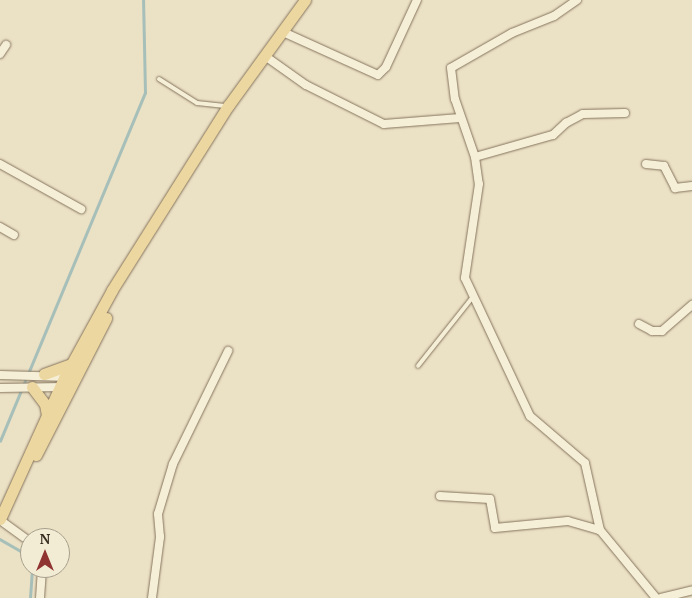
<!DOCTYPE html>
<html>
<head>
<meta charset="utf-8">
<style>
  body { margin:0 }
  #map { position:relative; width:692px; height:598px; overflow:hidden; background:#ebe1c5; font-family:"PT Serif",serif }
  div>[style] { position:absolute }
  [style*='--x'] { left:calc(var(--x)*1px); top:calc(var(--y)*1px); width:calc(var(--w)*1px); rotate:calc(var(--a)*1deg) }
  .stream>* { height:2.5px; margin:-1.25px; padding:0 1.25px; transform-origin:1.25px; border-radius:1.25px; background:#a7bfb9 }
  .roads { filter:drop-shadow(0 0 1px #85745d) drop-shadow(0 0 1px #85745d) }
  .lane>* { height:4px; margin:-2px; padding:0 2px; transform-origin:2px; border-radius:2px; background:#f6efd8 }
  .street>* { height:8px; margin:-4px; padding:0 4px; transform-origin:4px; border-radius:4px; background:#f6efd8 }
  .primary>* { height:11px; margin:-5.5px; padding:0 5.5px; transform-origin:5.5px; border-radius:5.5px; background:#ecd7a0 }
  span { translate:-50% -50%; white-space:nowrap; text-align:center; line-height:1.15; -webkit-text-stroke:5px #f3ecd5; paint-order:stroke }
  .north { position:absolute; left:20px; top:528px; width:50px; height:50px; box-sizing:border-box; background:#f3ecd5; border:1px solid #a79f8c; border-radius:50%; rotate:0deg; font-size:14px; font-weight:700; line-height:20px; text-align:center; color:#362b1f }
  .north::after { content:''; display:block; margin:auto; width:18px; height:22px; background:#903431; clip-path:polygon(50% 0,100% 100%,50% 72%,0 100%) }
</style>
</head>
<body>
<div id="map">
  <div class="stream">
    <i style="--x:0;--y:441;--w:377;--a:-67.4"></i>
    <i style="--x:145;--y:93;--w:93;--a:-91.2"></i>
    <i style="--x:0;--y:539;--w:34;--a:30"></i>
    <i style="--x:30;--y:598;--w:30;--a:-86"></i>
  </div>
  <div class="roads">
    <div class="lane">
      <i style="--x:159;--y:79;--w:45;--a:32.3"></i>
      <i style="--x:197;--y:103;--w:28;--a:6"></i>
      <i style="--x:418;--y:366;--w:87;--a:-51.5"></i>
    </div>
    <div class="street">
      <i style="--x:577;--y:0;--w:28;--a:145"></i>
      <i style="--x:554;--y:16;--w:45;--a:158"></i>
      <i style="--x:512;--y:33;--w:70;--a:150.2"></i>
      <i style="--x:451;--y:68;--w:31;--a:83"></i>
      <i style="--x:455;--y:99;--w:61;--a:71"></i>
      <i style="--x:475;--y:157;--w:27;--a:82"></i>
      <i style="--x:479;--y:184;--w:95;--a:98.5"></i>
      <i style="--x:465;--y:278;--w:153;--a:64.8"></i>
      <i style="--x:530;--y:416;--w:72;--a:40.5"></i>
      <i style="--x:585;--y:463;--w:69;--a:77.4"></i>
      <i style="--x:600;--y:530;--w:88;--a:50.5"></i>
      <i style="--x:283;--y:32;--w:104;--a:24.4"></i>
      <i style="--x:378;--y:75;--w:11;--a:-45"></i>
      <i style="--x:386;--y:67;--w:74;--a:-65.2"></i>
      <i style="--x:0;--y:54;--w:11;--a:-56"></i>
      <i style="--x:265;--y:56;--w:50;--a:35.3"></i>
      <i style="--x:306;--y:85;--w:87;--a:26.6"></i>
      <i style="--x:384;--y:124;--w:76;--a:-4.5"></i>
      <i style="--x:475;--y:157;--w:81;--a:-15.8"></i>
      <i style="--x:553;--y:135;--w:18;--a:-43"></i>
      <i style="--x:566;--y:123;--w:19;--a:-28"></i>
      <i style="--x:583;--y:114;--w:42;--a:-1.4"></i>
      <i style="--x:0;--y:164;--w:93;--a:29.1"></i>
      <i style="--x:646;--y:164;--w:18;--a:6"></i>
      <i style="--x:664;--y:166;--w:25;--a:63"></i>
      <i style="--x:675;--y:188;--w:17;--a:-7"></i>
      <i style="--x:0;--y:227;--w:16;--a:30"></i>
      <i style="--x:639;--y:324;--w:15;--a:28"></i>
      <i style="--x:652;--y:331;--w:10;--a:0"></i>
      <i style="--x:662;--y:331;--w:40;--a:-41"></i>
      <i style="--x:0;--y:375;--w:68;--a:1.7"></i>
      <i style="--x:0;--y:388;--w:63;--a:-0.9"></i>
      <i style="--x:440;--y:496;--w:50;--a:3.4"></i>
      <i style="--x:490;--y:499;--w:29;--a:80"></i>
      <i style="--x:495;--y:528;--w:73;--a:-5.5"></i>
      <i style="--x:568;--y:521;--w:33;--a:16"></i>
      <i style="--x:0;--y:520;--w:37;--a:36"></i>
      <i style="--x:40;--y:598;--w:30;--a:-86"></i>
      <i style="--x:152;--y:598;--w:62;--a:-82.5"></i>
      <i style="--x:160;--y:537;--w:23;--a:-95"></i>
      <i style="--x:158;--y:514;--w:52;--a:-73.3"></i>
      <i style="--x:173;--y:464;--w:126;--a:-64"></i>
      <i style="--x:661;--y:598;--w:32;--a:-14"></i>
    </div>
    <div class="primary">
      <i style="--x:44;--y:374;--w:30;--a:-20"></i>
      <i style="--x:32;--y:387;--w:21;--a:53"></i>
      <i style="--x:45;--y:404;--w:11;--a:80"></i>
      <i style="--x:36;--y:455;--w:154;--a:-62.9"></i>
      <i style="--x:0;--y:519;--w:157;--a:-65.6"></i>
      <i style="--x:65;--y:376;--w:98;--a:-61.3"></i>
      <i style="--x:112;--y:290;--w:218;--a:-57.8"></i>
      <i style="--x:228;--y:106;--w:131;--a:-54"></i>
    </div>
  </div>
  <div class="north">N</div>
</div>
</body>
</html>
